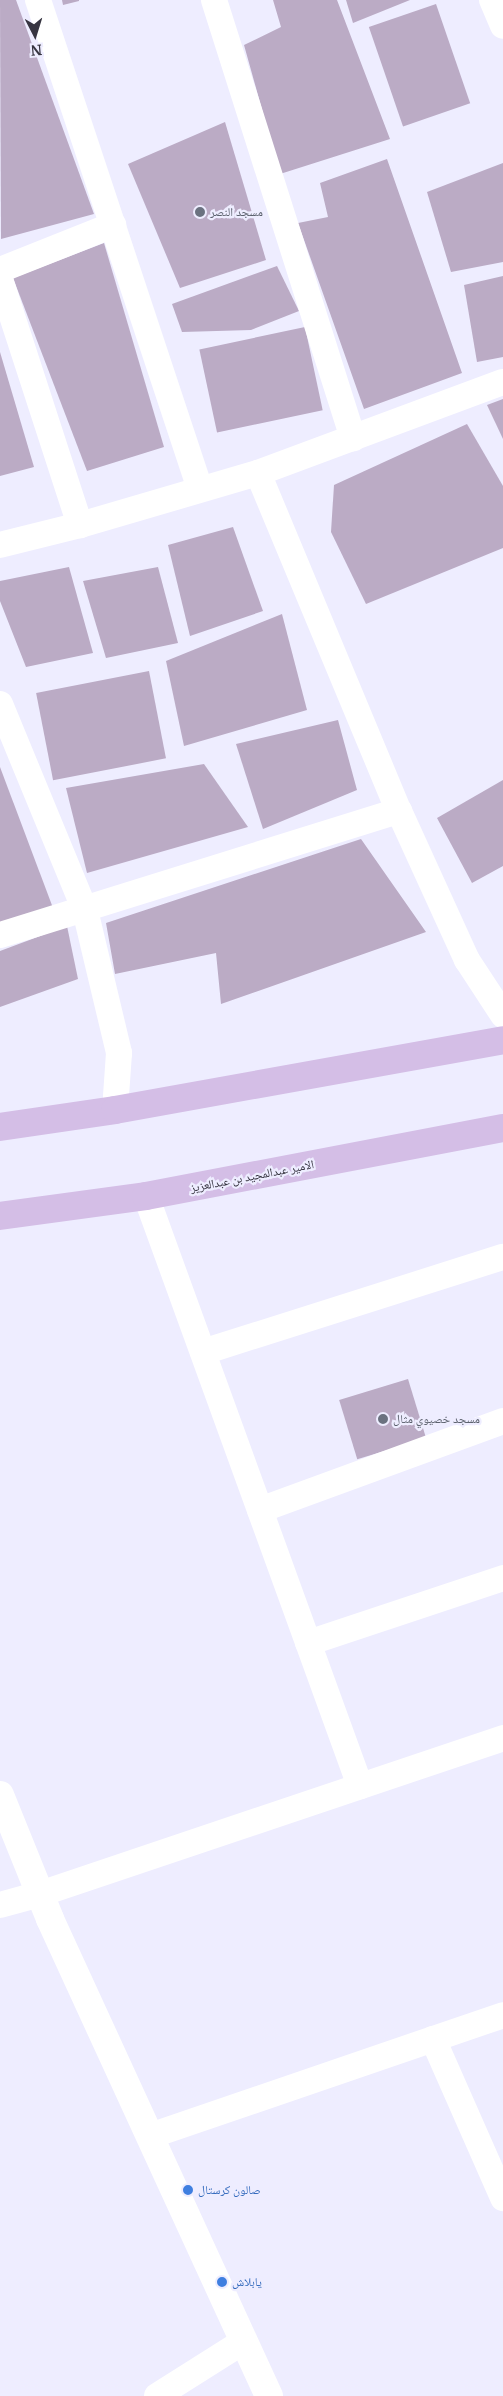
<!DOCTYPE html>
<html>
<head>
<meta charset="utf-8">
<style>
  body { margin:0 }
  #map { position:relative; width:503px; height:2396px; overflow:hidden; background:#eeedff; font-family:Merriweather,"Noto Naskh Arabic",serif }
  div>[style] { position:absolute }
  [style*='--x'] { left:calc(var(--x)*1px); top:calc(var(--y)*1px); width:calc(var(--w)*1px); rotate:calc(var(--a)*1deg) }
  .building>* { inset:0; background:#bbabc5; transform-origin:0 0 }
  .minor>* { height:26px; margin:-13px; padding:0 13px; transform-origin:13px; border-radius:13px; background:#fff }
  .tertiary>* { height:28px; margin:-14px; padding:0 14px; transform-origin:14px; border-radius:14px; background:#fff }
  .primary>* { height:28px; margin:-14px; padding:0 14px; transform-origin:14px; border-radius:14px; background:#d4bee6 }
  .dots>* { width:14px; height:14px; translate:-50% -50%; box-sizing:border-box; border:2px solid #eeedff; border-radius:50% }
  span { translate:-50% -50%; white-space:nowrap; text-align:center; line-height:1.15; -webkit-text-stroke:4.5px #eeedff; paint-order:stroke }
  .worship-label { font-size:12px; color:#5b616d }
  .left { translate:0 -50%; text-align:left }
  .street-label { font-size:12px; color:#373541 }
  .shop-label { font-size:12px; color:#366cbe }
  .north { position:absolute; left:10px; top:10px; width:50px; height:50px; -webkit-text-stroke:4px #eeedff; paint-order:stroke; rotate:175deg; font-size:14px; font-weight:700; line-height:20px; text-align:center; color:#373541 }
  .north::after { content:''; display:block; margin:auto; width:18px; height:22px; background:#373541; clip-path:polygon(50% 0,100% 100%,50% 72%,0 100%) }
</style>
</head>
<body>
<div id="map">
  <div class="building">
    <i style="clip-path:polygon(0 0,16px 0,94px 214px,1px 239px)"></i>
    <i style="clip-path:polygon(62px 0,79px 0,79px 1px,63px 5px)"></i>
    <i style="clip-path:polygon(273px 0,337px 0,390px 139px,280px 174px,244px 45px,281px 27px)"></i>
    <i style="clip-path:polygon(346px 0,410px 0,353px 23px)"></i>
    <i style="left:436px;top:4px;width:105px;height:71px;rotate:71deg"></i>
    <i style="clip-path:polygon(225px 122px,266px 260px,180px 288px,128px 164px)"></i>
    <i style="clip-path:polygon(387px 159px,462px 373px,364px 409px,298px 223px,328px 217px,320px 183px)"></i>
    <i style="clip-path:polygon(503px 163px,503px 262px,451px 272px,427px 192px)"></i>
    <i style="clip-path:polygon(104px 243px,164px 447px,87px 471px,13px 278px)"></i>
    <i style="clip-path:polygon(277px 266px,299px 311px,251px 330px,182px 332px,172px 304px)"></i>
    <i style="clip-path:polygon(503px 276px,503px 357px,477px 362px,464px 285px)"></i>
    <i style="left:305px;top:327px;width:85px;height:108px;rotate:78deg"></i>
    <i style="clip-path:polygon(0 352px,34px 467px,0 476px)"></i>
    <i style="clip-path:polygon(503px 399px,503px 439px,487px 405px)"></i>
    <i style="clip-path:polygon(467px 424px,503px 486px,503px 548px,366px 604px,331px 532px,334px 485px)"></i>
    <i style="clip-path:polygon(233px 527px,263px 611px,190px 636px,168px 545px)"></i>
    <i style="clip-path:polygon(69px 567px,93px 653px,26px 667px,0 601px,0 581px)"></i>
    <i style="clip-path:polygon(158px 567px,178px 643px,106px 658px,83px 581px)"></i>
    <i style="clip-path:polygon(282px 614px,307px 710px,184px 746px,166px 661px)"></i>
    <i style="left:149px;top:671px;width:89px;height:115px;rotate:79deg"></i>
    <i style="clip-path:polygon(338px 720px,357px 790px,263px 829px,236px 744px)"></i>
    <i style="clip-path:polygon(204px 764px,248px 827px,87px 873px,66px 788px)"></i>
    <i style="clip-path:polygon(0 767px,53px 908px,0 923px)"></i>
    <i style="clip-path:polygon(503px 780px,503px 866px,472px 883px,437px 818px)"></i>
    <i style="clip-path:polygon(361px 839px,426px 932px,221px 1004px,216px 953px,115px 974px,106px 923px)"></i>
    <i style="clip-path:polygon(67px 926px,78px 979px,0 1007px,0 951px)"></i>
    <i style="left:408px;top:1379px;width:62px;height:72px;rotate:73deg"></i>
  </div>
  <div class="minor">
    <i style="--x:38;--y:0;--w:515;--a:71.67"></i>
    <i style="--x:214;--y:0;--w:460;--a:72.4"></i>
    <i style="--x:492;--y:0;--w:28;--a:67"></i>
    <i style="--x:0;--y:270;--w:122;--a:-21.7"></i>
    <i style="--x:0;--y:279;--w:259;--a:72"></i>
    <i style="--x:258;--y:473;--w:366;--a:67.4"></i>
    <i style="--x:399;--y:811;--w:164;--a:65.5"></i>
    <i style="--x:467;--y:960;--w:66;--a:56.8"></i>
    <i style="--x:0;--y:545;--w:82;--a:-14"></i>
    <i style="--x:80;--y:525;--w:185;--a:-16.3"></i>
    <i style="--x:258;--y:473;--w:261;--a:-20.4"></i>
    <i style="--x:0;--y:704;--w:223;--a:67.6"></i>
    <i style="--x:85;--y:910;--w:147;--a:76.6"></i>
    <i style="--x:119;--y:1053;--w:57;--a:94"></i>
    <i style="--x:0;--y:935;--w:418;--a:-17.3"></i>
    <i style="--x:146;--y:1196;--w:628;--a:70.06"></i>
    <i style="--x:203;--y:1352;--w:315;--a:-17.6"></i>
    <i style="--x:260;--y:1510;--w:259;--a:-20.1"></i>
    <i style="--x:308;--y:1643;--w:206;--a:-18.4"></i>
    <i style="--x:0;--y:1905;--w:41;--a:-15.4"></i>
    <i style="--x:40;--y:1894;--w:489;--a:-18.6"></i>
    <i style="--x:433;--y:2039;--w:174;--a:66.2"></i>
    <i style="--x:150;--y:2136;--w:373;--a:-18.9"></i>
    <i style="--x:157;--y:2396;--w:103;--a:-32.3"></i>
  </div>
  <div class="tertiary">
    <i style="--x:0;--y:1795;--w:134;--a:68"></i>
    <i style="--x:50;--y:1919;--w:525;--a:65.34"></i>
  </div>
  <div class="primary">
    <i style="--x:0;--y:1127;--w:116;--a:-8.4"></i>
    <i style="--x:115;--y:1110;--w:394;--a:-10.2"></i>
    <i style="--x:0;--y:1216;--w:147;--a:-7.8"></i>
    <i style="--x:146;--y:1196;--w:363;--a:-10.8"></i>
  </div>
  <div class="dots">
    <i style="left:200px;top:212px;background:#6b7280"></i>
    <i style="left:383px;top:1419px;background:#6b7280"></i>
    <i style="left:188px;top:2190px;background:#3f7fe0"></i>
    <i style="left:222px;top:2282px;background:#3f7fe0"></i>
  </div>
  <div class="worship-label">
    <span class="left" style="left:210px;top:212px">مسجد النصر</span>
    <span class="left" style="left:393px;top:1419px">مسجد خصيوي مثال</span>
  </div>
  <div class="street-label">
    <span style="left:252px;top:1176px;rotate:-11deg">الامير عبدالمجيد بن عبدالعزيز</span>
  </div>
  <div class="shop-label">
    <span class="left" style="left:198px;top:2190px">صالون كرستال</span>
    <span class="left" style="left:232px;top:2282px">يابلاش</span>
  </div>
  <div class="north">N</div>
</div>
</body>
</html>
